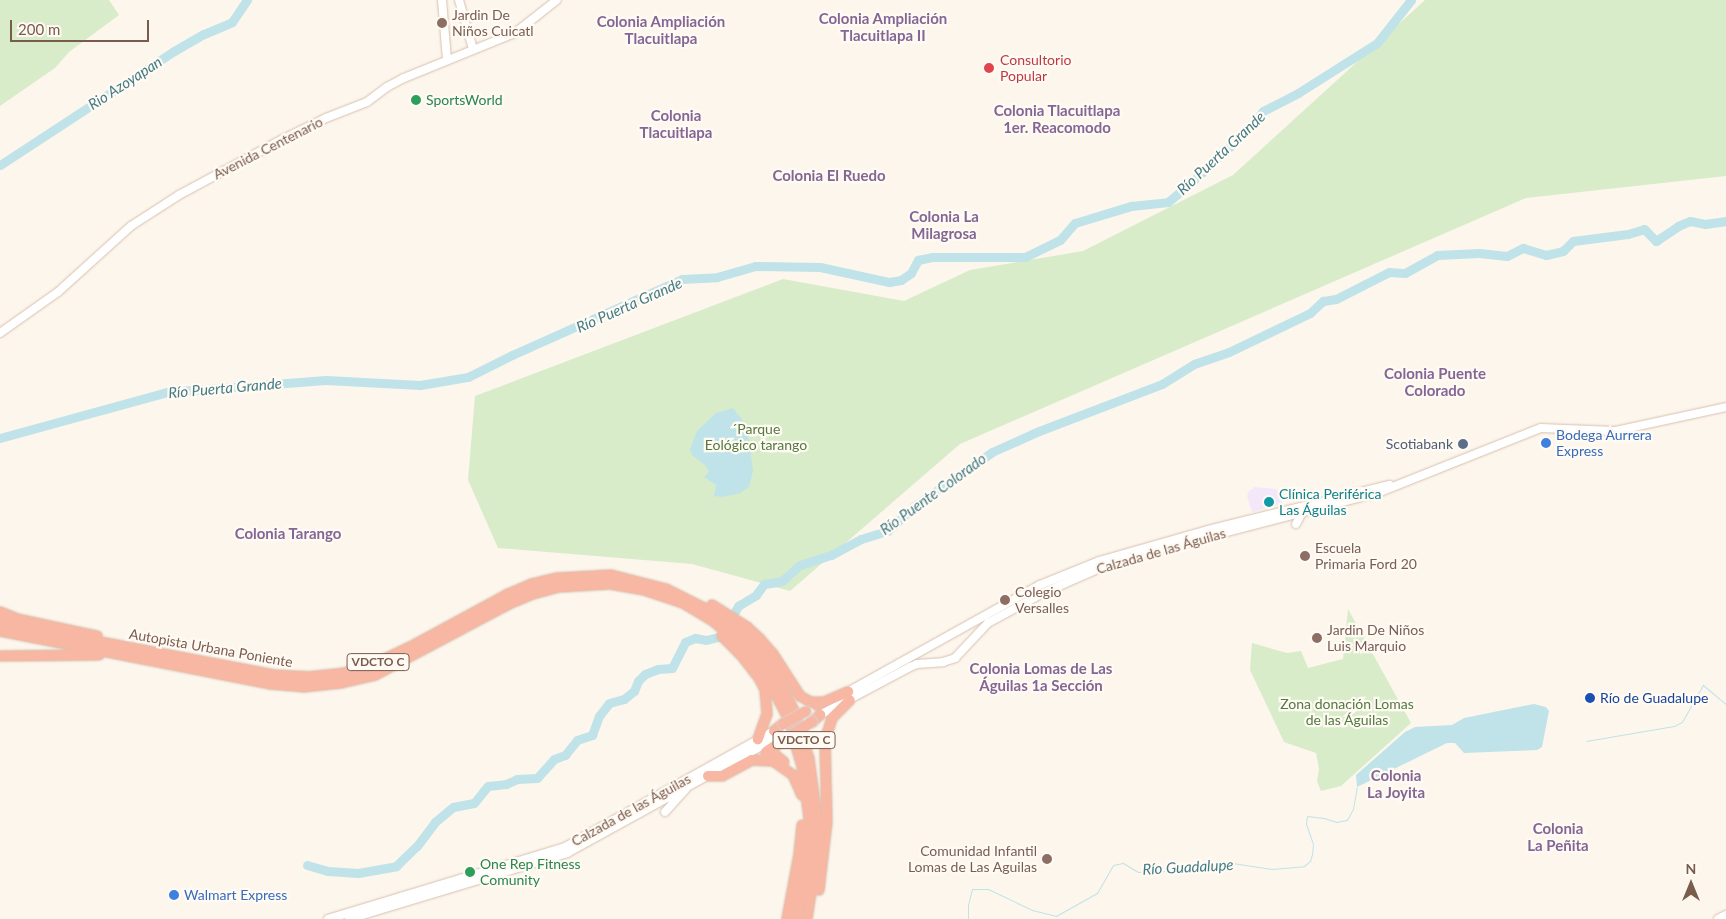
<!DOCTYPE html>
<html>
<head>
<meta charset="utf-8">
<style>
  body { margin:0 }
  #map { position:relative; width:1726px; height:919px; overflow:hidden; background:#fdf6ec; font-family:Lato,sans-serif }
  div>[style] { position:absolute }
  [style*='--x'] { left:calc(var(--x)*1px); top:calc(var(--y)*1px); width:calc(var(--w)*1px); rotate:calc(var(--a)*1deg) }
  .education>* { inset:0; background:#f3e8fa }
  .green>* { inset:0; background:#d8ecc9 }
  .water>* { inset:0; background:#bfe3e8 }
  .stream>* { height:1px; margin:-0.5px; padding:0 0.5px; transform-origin:0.5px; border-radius:0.5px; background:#bfe3e8 }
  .river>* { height:9px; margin:-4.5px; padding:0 4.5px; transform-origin:4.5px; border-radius:4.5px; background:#bfe3e8 }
  .roads { filter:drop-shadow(0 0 1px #d6c0b0) drop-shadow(0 0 1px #d6c0b0) }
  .secondary>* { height:8px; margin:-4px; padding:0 4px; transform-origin:4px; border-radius:4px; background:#fff }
  .highway>* { height:10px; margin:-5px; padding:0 5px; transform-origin:5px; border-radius:5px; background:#f7b7a3 }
  .bridges { filter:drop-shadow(0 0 1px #dad1cd) drop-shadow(0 0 1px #dad1cd) }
  .highway-bridge>* { height:10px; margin:-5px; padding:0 5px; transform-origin:5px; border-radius:5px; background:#f7b7a3 }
  .dots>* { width:14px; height:14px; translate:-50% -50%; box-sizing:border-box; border:2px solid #fffaf3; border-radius:50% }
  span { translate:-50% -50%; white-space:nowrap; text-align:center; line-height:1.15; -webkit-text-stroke:4.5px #fffaf3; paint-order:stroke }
  .shield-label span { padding:1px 4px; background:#fffaf3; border:1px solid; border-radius:4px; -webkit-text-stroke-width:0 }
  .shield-label { font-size:12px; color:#7a5c4d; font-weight:700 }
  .education-label { font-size:14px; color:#785e54 }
  .left { translate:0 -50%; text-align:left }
  .right { translate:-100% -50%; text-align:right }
  .health-label { font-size:14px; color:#be3a42 }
  .leisure-label { font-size:14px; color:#27864d }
  .street-label { font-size:14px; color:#7a5c4d }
  .park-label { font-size:14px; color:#537a41 }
  .shop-label { font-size:14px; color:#366cbe }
  .service-label { font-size:14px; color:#4e5e75 }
  .culture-label { font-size:14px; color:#0d838f }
  .transit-label { font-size:14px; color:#164399 }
  .neighbourhood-label { font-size:15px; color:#846695; font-weight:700 }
  .water-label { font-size:15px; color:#437c86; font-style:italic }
  .north { position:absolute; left:1666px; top:859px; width:50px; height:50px; -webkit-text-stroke:4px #fffaf3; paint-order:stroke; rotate:0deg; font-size:14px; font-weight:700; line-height:20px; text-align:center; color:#7a5c4d }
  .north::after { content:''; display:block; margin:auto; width:18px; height:22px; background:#7a5c4d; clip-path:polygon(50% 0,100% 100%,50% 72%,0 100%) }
  .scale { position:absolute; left:10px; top:20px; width:139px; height:22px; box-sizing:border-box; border:2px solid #7a5c4d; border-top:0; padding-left:6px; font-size:15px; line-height:18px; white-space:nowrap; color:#7a5c4d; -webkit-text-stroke:4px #fffaf3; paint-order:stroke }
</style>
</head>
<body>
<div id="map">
  <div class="education">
    <i style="clip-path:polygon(1255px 487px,1276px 489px,1280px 494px,1282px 504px,1252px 512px,1247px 496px,1249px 491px)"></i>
  </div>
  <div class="green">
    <i style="clip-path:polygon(0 0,109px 0,119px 15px,69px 52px,55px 68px,0 106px)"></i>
    <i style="clip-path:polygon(1425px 0,1726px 0,1726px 176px,1526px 198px,960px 444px,790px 591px,692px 564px,498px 548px,468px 480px,475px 396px,783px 279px,904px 301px,970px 270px,1083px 251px,1233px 175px)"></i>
    <i style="clip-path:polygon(1348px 609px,1411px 723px,1341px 786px,1321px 791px,1317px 781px,1319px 769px,1316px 753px,1284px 742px,1250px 670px,1252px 643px,1287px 653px,1301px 651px,1308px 668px,1343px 659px)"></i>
  </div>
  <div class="water">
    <i style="clip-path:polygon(733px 408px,743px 421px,748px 434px,753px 471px,749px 487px,740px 493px,723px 497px,714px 496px,716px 485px,704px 477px,709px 472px,706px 466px,692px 455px,690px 449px,697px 431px,716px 413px)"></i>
    <i style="clip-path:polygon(1534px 704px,1546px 707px,1549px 711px,1542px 747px,1537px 750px,1464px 753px,1455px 743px,1447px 743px,1357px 787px,1356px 775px,1405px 732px,1415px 727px,1452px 725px,1464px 718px)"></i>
  </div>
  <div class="stream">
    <i style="--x:1586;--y:741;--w:89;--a:-9.7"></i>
    <i style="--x:1674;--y:726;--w:9;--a:-27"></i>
    <i style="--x:1682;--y:722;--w:43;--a:-60.4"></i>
    <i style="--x:1703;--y:685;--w:30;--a:40"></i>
    <i style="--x:968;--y:919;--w:14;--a:-90"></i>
    <i style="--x:968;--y:905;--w:16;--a:-76"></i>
    <i style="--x:972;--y:889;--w:16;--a:0"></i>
    <i style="--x:988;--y:889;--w:49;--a:25.5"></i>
    <i style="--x:1032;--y:910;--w:25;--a:14"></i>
    <i style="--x:1056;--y:916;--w:47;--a:-29.3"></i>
    <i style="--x:1097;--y:893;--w:32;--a:-60"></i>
    <i style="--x:1113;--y:865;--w:10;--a:-11"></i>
    <i style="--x:1123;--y:863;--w:17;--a:31"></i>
    <i style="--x:1138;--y:872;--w:35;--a:-2"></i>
    <i style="--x:1173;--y:871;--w:54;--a:-9.6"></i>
    <i style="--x:1226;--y:862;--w:47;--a:8.7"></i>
    <i style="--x:1272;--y:869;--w:32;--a:-5"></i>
    <i style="--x:1304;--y:866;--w:8;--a:-40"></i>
    <i style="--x:1310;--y:861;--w:7;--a:-74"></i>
    <i style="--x:1312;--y:854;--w:10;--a:-84"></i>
    <i style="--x:1313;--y:844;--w:21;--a:-109"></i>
    <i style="--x:1306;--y:824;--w:8;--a:-83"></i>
    <i style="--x:1307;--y:816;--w:17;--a:7"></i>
    <i style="--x:1324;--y:818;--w:13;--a:18"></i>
    <i style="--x:1336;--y:822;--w:11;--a:-10"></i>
    <i style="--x:1347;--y:820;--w:13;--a:-61"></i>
    <i style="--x:1353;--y:809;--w:22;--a:-80"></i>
  </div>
  <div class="river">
    <i style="--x:0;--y:165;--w:208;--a:-33.2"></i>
    <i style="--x:174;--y:51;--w:34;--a:-30"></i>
    <i style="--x:204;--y:34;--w:30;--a:-23"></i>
    <i style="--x:232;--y:22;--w:27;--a:-56"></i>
    <i style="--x:0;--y:438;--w:173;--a:-15.4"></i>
    <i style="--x:167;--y:392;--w:159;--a:-4.3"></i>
    <i style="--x:326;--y:380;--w:94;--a:3"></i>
    <i style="--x:420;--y:385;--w:49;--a:-9.5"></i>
    <i style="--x:468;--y:377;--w:49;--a:-26.6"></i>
    <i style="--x:512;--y:355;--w:186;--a:-24.1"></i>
    <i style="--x:682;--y:279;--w:35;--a:-3"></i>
    <i style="--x:717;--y:277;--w:40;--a:-16"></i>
    <i style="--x:755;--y:266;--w:65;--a:0.9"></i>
    <i style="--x:820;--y:267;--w:71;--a:12.3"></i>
    <i style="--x:889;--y:282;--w:12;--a:-9"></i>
    <i style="--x:901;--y:280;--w:12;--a:-35"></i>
    <i style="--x:911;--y:273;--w:15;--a:-62"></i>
    <i style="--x:918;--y:260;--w:14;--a:-12"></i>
    <i style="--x:932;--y:257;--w:93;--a:0"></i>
    <i style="--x:1025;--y:257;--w:39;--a:-26"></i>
    <i style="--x:1060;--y:240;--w:23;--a:-49"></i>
    <i style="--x:1075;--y:223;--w:59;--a:-16.9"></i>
    <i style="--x:1131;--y:206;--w:37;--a:-6"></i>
    <i style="--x:1168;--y:202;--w:34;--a:-40"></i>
    <i style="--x:1194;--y:180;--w:78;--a:-42.9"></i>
    <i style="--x:1251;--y:127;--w:20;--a:-53"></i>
    <i style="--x:1263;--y:111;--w:39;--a:-27"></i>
    <i style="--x:1298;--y:93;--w:93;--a:-32.3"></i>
    <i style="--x:1377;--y:43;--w:55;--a:-51.7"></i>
    <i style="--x:307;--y:865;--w:22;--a:16"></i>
    <i style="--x:328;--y:871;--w:30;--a:4"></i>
    <i style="--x:358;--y:873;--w:39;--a:-10"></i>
    <i style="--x:396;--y:866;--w:29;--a:-44"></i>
    <i style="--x:417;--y:846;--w:30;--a:-53"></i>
    <i style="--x:435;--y:822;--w:23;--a:-40"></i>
    <i style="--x:453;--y:807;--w:21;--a:-11"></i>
    <i style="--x:474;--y:803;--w:22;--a:-51"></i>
    <i style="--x:488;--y:786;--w:18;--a:-6"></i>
    <i style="--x:506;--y:784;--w:12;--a:-24"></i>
    <i style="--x:517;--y:779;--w:20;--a:-3"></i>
    <i style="--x:537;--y:778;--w:25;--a:-48"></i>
    <i style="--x:554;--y:759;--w:12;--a:-20"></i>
    <i style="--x:565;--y:755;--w:19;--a:-51"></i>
    <i style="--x:577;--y:740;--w:16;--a:-18"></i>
    <i style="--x:592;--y:735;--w:20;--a:-70"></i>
    <i style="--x:599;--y:716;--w:16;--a:-52"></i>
    <i style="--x:609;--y:703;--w:16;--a:-15"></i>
    <i style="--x:624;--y:699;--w:13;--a:-39"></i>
    <i style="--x:634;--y:691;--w:11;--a:-68"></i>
    <i style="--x:638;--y:681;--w:10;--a:-45"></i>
    <i style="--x:645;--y:674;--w:14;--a:-21"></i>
    <i style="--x:658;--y:669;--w:14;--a:-4"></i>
    <i style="--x:672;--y:668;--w:29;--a:-63"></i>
    <i style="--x:685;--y:642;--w:11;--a:-22"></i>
    <i style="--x:695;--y:638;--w:11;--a:10"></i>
    <i style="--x:706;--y:640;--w:16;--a:-14"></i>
    <i style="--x:722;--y:636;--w:16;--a:-75"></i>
    <i style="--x:726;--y:621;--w:7;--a:-34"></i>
    <i style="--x:732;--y:617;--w:13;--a:-61"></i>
    <i style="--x:738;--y:606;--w:21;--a:-31"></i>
    <i style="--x:756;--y:595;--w:14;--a:-54"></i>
    <i style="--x:764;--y:584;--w:18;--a:-9"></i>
    <i style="--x:782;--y:581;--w:24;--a:-42"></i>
    <i style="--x:800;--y:565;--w:33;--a:-18"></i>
    <i style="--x:831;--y:555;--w:34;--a:-28"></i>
    <i style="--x:861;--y:539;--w:28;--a:-17"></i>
    <i style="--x:888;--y:531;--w:35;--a:-44"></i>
    <i style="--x:913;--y:507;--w:96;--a:-34.8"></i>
    <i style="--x:992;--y:452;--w:51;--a:-24.1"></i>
    <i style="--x:1039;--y:431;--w:132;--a:-20.9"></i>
    <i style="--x:1162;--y:384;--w:38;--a:-32"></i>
    <i style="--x:1194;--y:364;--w:37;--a:-19"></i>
    <i style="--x:1229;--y:352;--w:90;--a:-25.7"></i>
    <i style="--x:1310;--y:313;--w:18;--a:-43"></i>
    <i style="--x:1323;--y:301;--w:13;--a:-9"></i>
    <i style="--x:1336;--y:299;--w:59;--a:-27"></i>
    <i style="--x:1389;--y:272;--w:16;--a:4"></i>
    <i style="--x:1405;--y:273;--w:37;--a:-29"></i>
    <i style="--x:1437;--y:255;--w:42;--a:-2.7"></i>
    <i style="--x:1479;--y:253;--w:28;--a:6"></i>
    <i style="--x:1507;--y:256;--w:18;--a:-27"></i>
    <i style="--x:1523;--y:248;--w:24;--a:17"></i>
    <i style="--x:1546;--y:255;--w:17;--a:-13"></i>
    <i style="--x:1563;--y:251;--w:14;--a:-45"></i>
    <i style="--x:1573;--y:241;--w:55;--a:-7.3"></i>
    <i style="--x:1628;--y:234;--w:17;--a:-17"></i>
    <i style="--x:1644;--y:229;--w:17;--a:45"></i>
    <i style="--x:1656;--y:241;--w:27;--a:-34"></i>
    <i style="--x:1678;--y:226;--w:13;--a:-23"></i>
    <i style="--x:1690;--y:221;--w:15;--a:11"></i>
    <i style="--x:1705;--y:224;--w:21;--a:-8"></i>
  </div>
  <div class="roads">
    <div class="secondary">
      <i style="--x:442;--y:0;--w:60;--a:85.2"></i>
      <i style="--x:459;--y:0;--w:51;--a:74.1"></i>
      <i style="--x:0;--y:333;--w:71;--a:-35.3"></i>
      <i style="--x:58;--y:292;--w:98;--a:-42.1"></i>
      <i style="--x:131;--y:226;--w:57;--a:-32.9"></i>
      <i style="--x:179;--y:195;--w:120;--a:-28.3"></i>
      <i style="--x:285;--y:138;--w:46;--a:-26"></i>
      <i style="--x:326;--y:118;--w:44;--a:-21.3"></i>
      <i style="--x:367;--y:102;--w:25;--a:-37"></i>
      <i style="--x:387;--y:87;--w:19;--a:-28"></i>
      <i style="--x:404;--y:78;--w:120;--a:-22.1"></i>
      <i style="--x:515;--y:33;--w:53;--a:-38.2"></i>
      <i style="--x:1296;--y:524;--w:15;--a:-62"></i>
      <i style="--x:844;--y:694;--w:224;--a:-29.1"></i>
      <i style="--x:1040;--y:585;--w:64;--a:-22.1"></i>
      <i style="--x:1099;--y:561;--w:113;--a:-15.9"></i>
      <i style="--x:1208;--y:530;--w:187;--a:-14"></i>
      <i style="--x:816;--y:717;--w:106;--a:-28"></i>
      <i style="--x:910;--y:667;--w:8;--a:-23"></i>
      <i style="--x:917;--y:664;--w:26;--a:-4"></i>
      <i style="--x:943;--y:662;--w:13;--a:-18"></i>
      <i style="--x:955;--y:658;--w:48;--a:-46.7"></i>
      <i style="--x:988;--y:623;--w:63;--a:-28.6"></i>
      <i style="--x:1043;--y:593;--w:80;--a:-23.7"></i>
      <i style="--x:1116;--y:561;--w:273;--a:-14.6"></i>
      <i style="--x:1380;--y:492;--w:173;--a:-21.7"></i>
      <i style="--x:1541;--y:428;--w:74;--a:2.3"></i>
      <i style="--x:1615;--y:431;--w:114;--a:-12.2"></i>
      <i style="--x:665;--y:812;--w:31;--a:-48"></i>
      <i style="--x:328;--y:919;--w:248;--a:-16.9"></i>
      <i style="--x:565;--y:847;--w:243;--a:-29.1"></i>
      <i style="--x:349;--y:919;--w:228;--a:-16.8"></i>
      <i style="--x:567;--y:853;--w:249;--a:-28.8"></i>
      <i style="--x:1718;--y:919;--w:9;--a:-27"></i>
    </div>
    <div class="highway">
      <i style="--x:712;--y:605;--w:41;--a:32.2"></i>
      <i style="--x:747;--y:627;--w:16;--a:43"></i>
      <i style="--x:759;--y:638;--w:21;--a:49"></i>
      <i style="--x:773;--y:654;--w:50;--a:57.3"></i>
      <i style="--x:800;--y:696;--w:13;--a:29"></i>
      <i style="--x:811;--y:702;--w:11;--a:0"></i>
      <i style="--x:0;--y:612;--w:18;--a:22"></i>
      <i style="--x:17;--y:619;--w:82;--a:12"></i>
      <i style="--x:0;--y:623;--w:279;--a:10.7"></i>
      <i style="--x:274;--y:675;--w:33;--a:3"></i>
      <i style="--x:307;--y:677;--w:37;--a:-6"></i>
      <i style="--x:344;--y:673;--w:29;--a:-16"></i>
      <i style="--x:372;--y:665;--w:49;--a:-25.5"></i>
      <i style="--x:416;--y:644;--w:105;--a:-28.5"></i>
      <i style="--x:508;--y:594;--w:25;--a:-23"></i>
      <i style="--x:531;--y:584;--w:28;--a:-13"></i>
      <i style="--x:558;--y:578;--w:53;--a:-3.2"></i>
      <i style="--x:611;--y:575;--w:57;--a:14.3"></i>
      <i style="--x:666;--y:589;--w:51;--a:26.6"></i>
      <i style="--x:712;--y:612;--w:40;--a:37"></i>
      <i style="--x:744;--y:636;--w:40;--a:48"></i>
      <i style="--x:771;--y:666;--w:51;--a:62.9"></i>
      <i style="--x:794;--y:711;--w:50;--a:72.6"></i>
      <i style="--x:809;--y:759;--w:61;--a:82.4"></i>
      <i style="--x:817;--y:819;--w:41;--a:91.4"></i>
      <i style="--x:816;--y:860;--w:60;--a:98.7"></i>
      <i style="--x:0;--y:631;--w:276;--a:11.1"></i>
      <i style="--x:271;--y:684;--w:32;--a:5"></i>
      <i style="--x:303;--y:687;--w:38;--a:-6"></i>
      <i style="--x:341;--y:683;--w:35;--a:-13"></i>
      <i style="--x:375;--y:675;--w:152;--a:-27.9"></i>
      <i style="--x:509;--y:604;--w:26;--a:-23"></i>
      <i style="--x:533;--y:594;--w:28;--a:-15"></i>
      <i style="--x:560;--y:587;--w:50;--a:-3.4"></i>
      <i style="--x:610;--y:584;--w:35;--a:10"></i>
      <i style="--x:644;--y:590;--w:41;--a:18.4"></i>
      <i style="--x:683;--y:603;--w:35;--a:31"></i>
      <i style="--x:713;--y:621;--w:43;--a:40.3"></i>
      <i style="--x:746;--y:649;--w:29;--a:52"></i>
      <i style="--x:764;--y:672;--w:50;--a:62.4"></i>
      <i style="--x:787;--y:716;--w:52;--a:73.3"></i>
      <i style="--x:802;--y:766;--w:52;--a:82.3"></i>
      <i style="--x:809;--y:818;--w:53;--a:93.2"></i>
      <i style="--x:806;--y:871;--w:49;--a:101.8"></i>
      <i style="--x:722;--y:636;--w:27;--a:45"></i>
      <i style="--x:741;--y:655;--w:29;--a:52"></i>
      <i style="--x:759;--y:678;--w:13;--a:63"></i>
      <i style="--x:765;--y:690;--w:24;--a:85"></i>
      <i style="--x:767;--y:714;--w:27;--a:110"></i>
      <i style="--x:0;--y:656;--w:99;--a:-0.6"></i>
      <i style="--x:817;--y:705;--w:34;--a:-23"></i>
      <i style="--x:812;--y:722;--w:11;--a:-41"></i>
      <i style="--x:774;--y:731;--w:11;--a:-38"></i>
      <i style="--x:769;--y:750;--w:19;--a:39"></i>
      <i style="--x:766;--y:752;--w:25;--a:-34"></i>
      <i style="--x:708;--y:776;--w:14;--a:0"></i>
      <i style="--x:722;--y:776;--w:34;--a:-28"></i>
      <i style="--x:752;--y:760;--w:21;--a:3"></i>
      <i style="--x:773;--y:761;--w:24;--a:35"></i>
      <i style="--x:793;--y:775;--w:22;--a:66"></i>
      <i style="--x:819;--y:890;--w:68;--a:-83.3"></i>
      <i style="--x:827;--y:822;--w:82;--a:-91.4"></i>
      <i style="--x:825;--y:740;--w:23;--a:-72"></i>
      <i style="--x:832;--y:718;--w:25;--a:-45"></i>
      <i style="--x:787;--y:919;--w:66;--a:-79.5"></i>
      <i style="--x:799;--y:854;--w:29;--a:-84"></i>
    </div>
  </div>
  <div class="bridges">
    <div class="highway-bridge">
      <i style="--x:783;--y:724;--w:26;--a:-29"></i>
      <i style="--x:787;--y:738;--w:30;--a:-33"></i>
    </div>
  </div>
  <div class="dots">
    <i style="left:442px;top:23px;background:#8d6e63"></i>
    <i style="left:989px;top:68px;background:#e0444e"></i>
    <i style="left:416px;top:100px;background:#2e9e5b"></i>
    <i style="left:1546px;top:443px;background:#3f7fe0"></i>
    <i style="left:1463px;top:444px;background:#5c6f8a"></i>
    <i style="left:1269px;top:502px;background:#0f9aa8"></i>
    <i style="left:1305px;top:556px;background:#8d6e63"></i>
    <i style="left:1005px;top:600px;background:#8d6e63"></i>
    <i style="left:1317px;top:638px;background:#8d6e63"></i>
    <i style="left:1590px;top:698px;background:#1a4fb4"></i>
    <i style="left:1047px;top:859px;background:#8d6e63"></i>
    <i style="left:470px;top:872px;background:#2e9e5b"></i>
    <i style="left:174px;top:895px;background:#3f7fe0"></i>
  </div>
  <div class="shield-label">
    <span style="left:378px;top:662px">VDCTO C</span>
    <span style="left:804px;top:740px">VDCTO C</span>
  </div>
  <div class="education-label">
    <span class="left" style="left:452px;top:23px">Jardin De<br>Niños Cuicatl</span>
    <span class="left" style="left:1315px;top:556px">Escuela<br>Primaria Ford 20</span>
    <span class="left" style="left:1015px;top:600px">Colegio<br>Versalles</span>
    <span class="left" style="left:1327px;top:638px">Jardin De Niños<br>Luis Marquio</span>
    <span class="right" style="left:1037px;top:859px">Comunidad Infantil<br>Lomas de Las Aguilas</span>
  </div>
  <div class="health-label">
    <span class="left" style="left:1000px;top:68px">Consultorio<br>Popular</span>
  </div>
  <div class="leisure-label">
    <span class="left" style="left:426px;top:100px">SportsWorld</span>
    <span class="left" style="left:480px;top:872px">One Rep Fitness<br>Comunity</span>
  </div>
  <div class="street-label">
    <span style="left:268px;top:148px;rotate:-27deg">Avenida Centenario</span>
    <span style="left:1161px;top:551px;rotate:-16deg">Calzada de las Águilas</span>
    <span style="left:211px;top:648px;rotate:10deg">Autopista Urbana Poniente</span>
    <span style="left:631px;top:810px;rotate:-29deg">Calzada de las Águilas</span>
  </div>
  <div class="park-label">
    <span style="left:756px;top:437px">´Parque<br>Eológico tarango</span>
    <span style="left:1347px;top:712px">Zona donación Lomas<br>de las Águilas</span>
  </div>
  <div class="shop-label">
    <span class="left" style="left:1556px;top:443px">Bodega Aurrera<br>Express</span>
    <span class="left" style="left:184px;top:895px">Walmart Express</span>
  </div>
  <div class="service-label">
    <span class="right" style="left:1453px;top:444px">Scotiabank</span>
  </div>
  <div class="culture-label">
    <span class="left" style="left:1279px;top:502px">Clínica Periférica<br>Las Águilas</span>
  </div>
  <div class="transit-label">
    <span class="left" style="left:1600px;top:698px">Río de Guadalupe</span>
  </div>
  <div class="neighbourhood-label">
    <span style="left:883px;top:27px">Colonia Ampliación<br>Tlacuitlapa II</span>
    <span style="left:661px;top:30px">Colonia Ampliación<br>Tlacuitlapa</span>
    <span style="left:1057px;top:119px">Colonia Tlacuitlapa<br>1er. Reacomodo</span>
    <span style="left:676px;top:124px">Colonia<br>Tlacuitlapa</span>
    <span style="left:829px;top:176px">Colonia El Ruedo</span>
    <span style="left:944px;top:225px">Colonia La<br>Milagrosa</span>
    <span style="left:1435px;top:382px">Colonia Puente<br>Colorado</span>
    <span style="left:288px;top:534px">Colonia Tarango</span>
    <span style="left:1041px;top:677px">Colonia Lomas de Las<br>Águilas 1a Sección</span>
    <span style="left:1396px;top:784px">Colonia<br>La Joyita</span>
    <span style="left:1558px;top:837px">Colonia<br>La Peñita</span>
  </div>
  <div class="water-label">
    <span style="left:125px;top:83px;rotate:-33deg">Rio Azoyapan</span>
    <span style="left:1221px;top:153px;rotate:-43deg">Río Puerta Grande</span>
    <span style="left:629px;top:305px;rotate:-24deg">Río Puerta Grande</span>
    <span style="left:225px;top:388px;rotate:-5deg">Río Puerta Grande</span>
    <span style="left:933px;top:494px;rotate:-36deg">Río Puente Colorado</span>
    <span style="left:1188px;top:867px;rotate:-3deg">Río Guadalupe</span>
  </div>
  <div class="north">N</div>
  <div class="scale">200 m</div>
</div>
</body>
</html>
